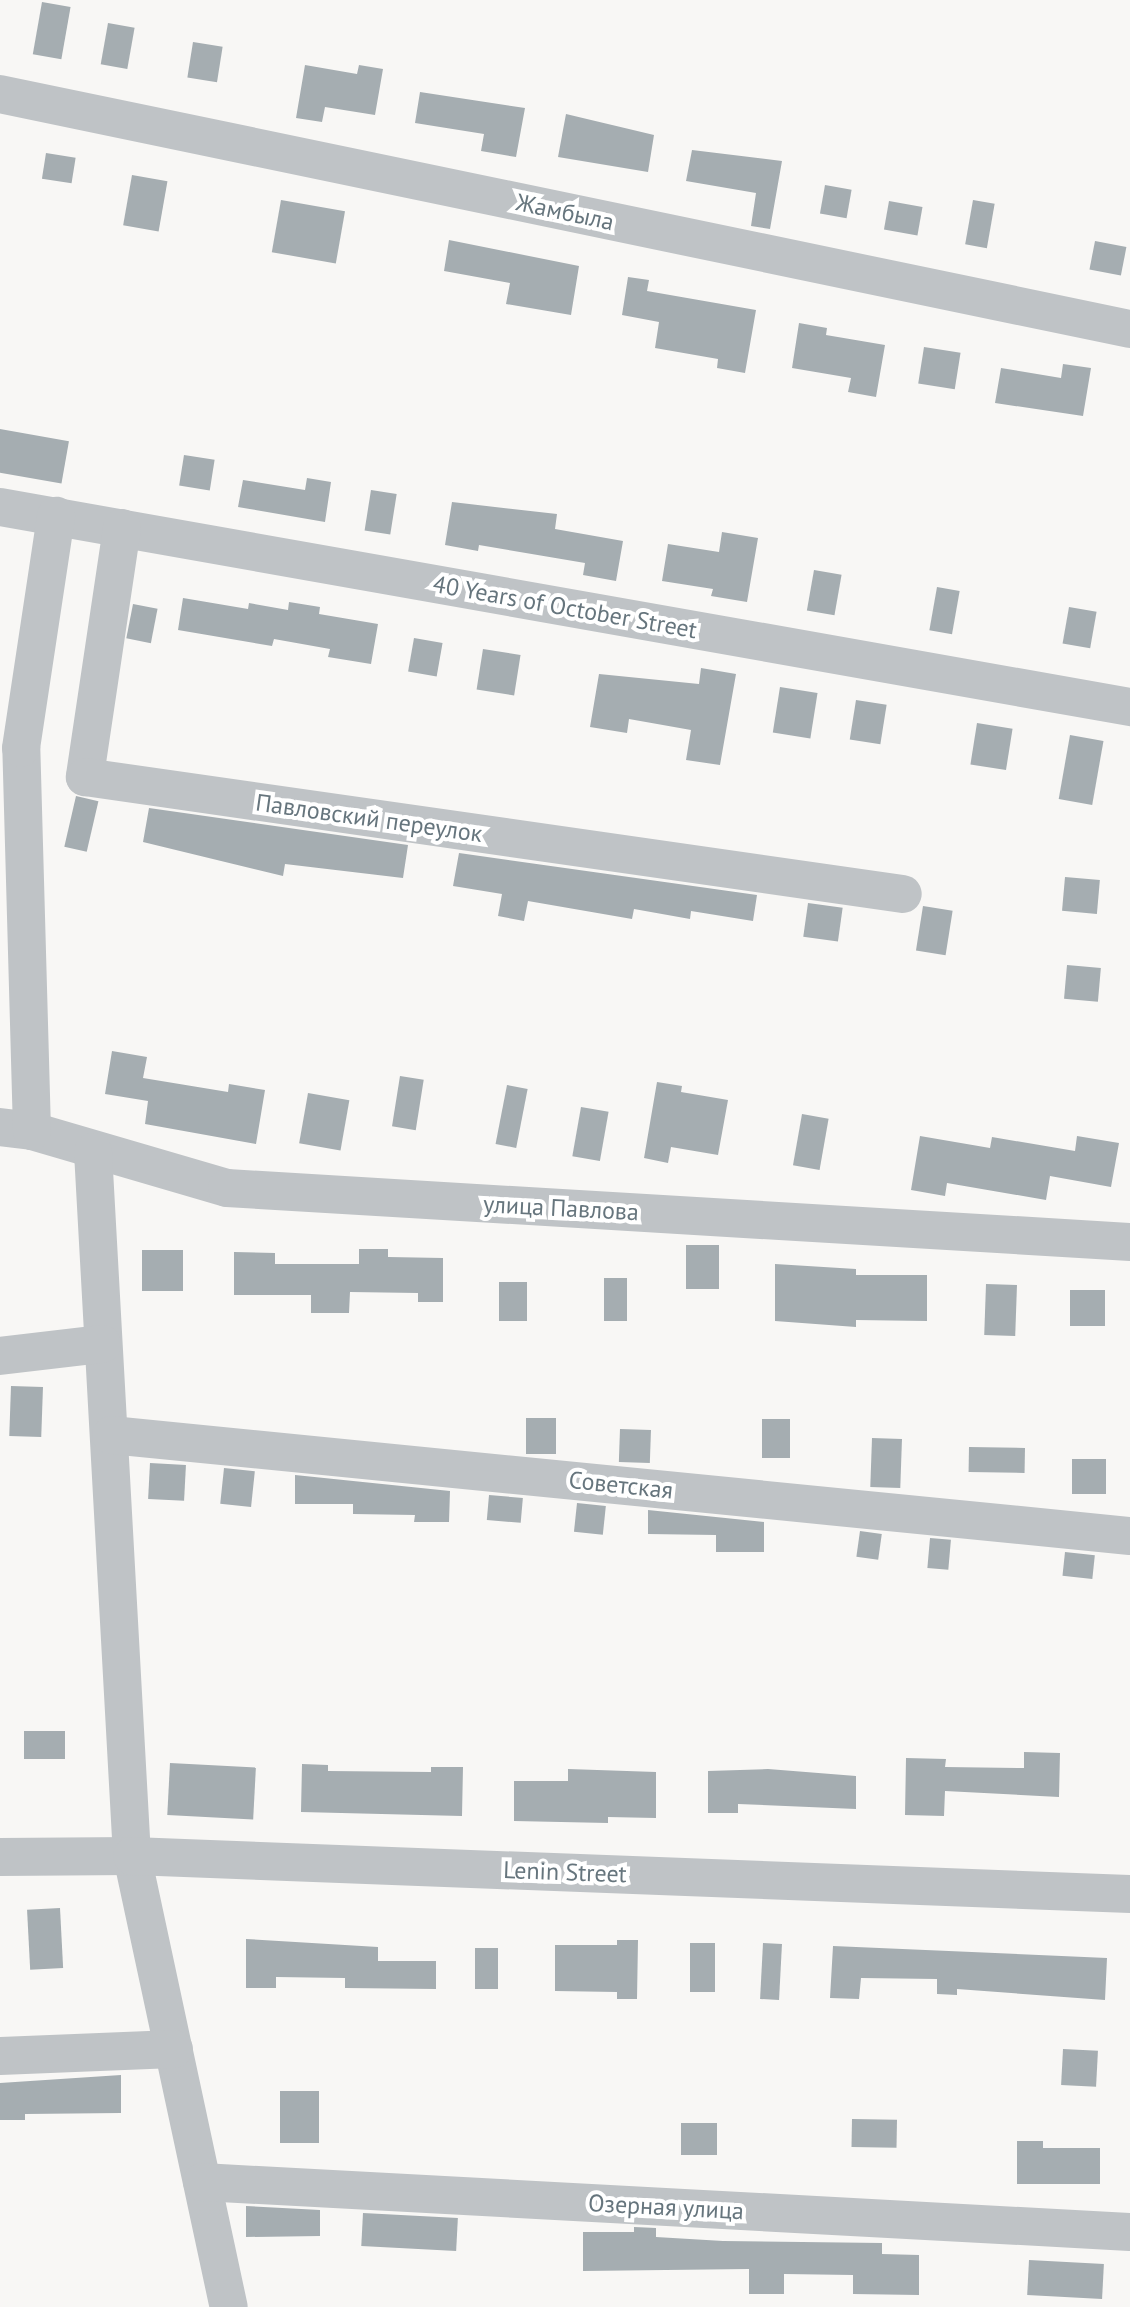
<!DOCTYPE html>
<html>
<head>
<meta charset="utf-8">
<style>
  body { margin:0 }
  #map { position:relative; width:1130px; height:2307px; overflow:hidden; background:#f8f7f5; font-family:"PT Sans",sans-serif }
  div>[style] { position:absolute }
  [style*='--x'] { left:calc(var(--x)*1px); top:calc(var(--y)*1px); width:calc(var(--w)*1px); rotate:calc(var(--a)*1deg) }
  .building>* { inset:0; background:#a5adb1; transform-origin:0 0 }
  .minor>* { height:38px; margin:-19px; padding:0 19px; transform-origin:19px; border-radius:19px; background:#bfc3c6 }
  span { translate:-50% -50%; white-space:nowrap; text-align:center; line-height:1.15; -webkit-text-stroke:8px #fff; paint-order:stroke }
  .street-label { font-size:24px; color:#66757d }
</style>
</head>
<body>
<div id="map">
  <div class="building">
    <i style="left:42px;top:2px;width:29px;height:53px;rotate:10deg"></i>
    <i style="left:108px;top:23px;width:27px;height:42px;rotate:10deg"></i>
    <i style="left:193px;top:42px;width:30px;height:36px;rotate:9deg"></i>
    <i style="clip-path:polygon(305px 65px,357px 74px,359px 65px,383px 69px,375px 115px,325px 107px,322px 122px,296px 118px)"></i>
    <i style="clip-path:polygon(420px 92px,525px 108px,516px 157px,481px 151px,484px 134px,415px 123px)"></i>
    <i style="clip-path:polygon(566px 114px,654px 135px,648px 172px,558px 157px)"></i>
    <i style="clip-path:polygon(692px 150px,782px 161px,770px 229px,751px 226px,756px 193px,686px 181px)"></i>
    <i style="left:46px;top:153px;width:30px;height:26px;rotate:9deg"></i>
    <i style="left:132px;top:175px;width:36px;height:51px;rotate:10deg"></i>
    <i style="left:825px;top:185px;width:27px;height:29px;rotate:10deg"></i>
    <i style="left:281px;top:200px;width:65px;height:53px;rotate:10deg"></i>
    <i style="left:973px;top:200px;width:22px;height:45px;rotate:10deg"></i>
    <i style="left:889px;top:201px;width:34px;height:29px;rotate:10deg"></i>
    <i style="clip-path:polygon(449px 240px,579px 266px,571px 315px,506px 304px,510px 283px,444px 271px)"></i>
    <i style="left:1095px;top:241px;width:32px;height:29px;rotate:11deg"></i>
    <i style="clip-path:polygon(628px 277px,649px 280px,647px 291px,756px 310px,745px 373px,717px 368px,718px 359px,655px 348px,659px 322px,622px 315px)"></i>
    <i style="clip-path:polygon(799px 323px,827px 328px,826px 335px,885px 345px,876px 397px,848px 392px,851px 378px,792px 368px)"></i>
    <i style="left:924px;top:347px;width:37px;height:37px;rotate:9deg"></i>
    <i style="clip-path:polygon(1063px 364px,1091px 368px,1083px 416px,995px 403px,1001px 368px,1061px 378px)"></i>
    <i style="left:0;top:429px;width:70px;height:43px;rotate:10deg"></i>
    <i style="left:184px;top:455px;width:31px;height:31px;rotate:9deg"></i>
    <i style="clip-path:polygon(307px 478px,331px 482px,325px 522px,238px 507px,243px 480px,305px 490px)"></i>
    <i style="left:371px;top:490px;width:26px;height:41px;rotate:9deg"></i>
    <i style="clip-path:polygon(452px 502px,557px 514px,555px 529px,623px 541px,616px 581px,583px 575px,585px 563px,479px 545px,478px 551px,445px 545px)"></i>
    <i style="clip-path:polygon(722px 532px,758px 538px,747px 602px,711px 596px,713px 589px,662px 581px,668px 544px,719px 552px)"></i>
    <i style="left:814px;top:570px;width:28px;height:41px;rotate:10deg"></i>
    <i style="left:937px;top:587px;width:23px;height:44px;rotate:10deg"></i>
    <i style="clip-path:polygon(183px 598px,248px 609px,249px 603px,288px 610px,289px 602px,320px 607px,319px 614px,378px 624px,371px 664px,328px 657px,330px 649px,274px 639px,272px 646px,178px 630px)"></i>
    <i style="left:133px;top:604px;width:25px;height:35px;rotate:11deg"></i>
    <i style="left:1069px;top:607px;width:28px;height:37px;rotate:10deg"></i>
    <i style="left:414px;top:638px;width:29px;height:34px;rotate:10deg"></i>
    <i style="left:483px;top:649px;width:38px;height:41px;rotate:9deg"></i>
    <i style="clip-path:polygon(701px 668px,736px 674px,720px 765px,686px 760px,691px 730px,629px 719px,627px 733px,590px 727px,599px 674px,699px 684px)"></i>
    <i style="left:780px;top:687px;width:38px;height:46px;rotate:9deg"></i>
    <i style="left:856px;top:700px;width:31px;height:40px;rotate:9deg"></i>
    <i style="left:977px;top:723px;width:36px;height:42px;rotate:9deg"></i>
    <i style="left:1070px;top:735px;width:34px;height:65px;rotate:10deg"></i>
    <i style="left:76px;top:796px;width:23px;height:52px;rotate:13deg"></i>
    <i style="clip-path:polygon(149px 808px,408px 845px,403px 878px,285px 864px,283px 876px,143px 842px)"></i>
    <i style="clip-path:polygon(459px 853px,757px 895px,753px 921px,691px 911px,690px 919px,634px 909px,632px 919px,528px 901px,524px 921px,498px 916px,502px 894px,453px 886px)"></i>
    <i style="left:1065px;top:877px;width:35px;height:34px;rotate:5deg"></i>
    <i style="left:808px;top:903px;width:35px;height:34px;rotate:8deg"></i>
    <i style="left:923px;top:906px;width:30px;height:45px;rotate:9deg"></i>
    <i style="left:1067px;top:965px;width:34px;height:34px;rotate:5deg"></i>
    <i style="clip-path:polygon(112px 1051px,147px 1057px,143px 1078px,228px 1092px,229px 1084px,265px 1090px,256px 1144px,145px 1124px,148px 1101px,105px 1094px)"></i>
    <i style="left:400px;top:1076px;width:24px;height:51px;rotate:9deg"></i>
    <i style="clip-path:polygon(657px 1082px,682px 1086px,681px 1092px,728px 1100px,718px 1155px,671px 1147px,668px 1163px,644px 1158px)"></i>
    <i style="left:507px;top:1085px;width:21px;height:60px;rotate:11deg"></i>
    <i style="left:308px;top:1093px;width:42px;height:51px;rotate:10deg"></i>
    <i style="left:581px;top:1107px;width:28px;height:50px;rotate:10deg"></i>
    <i style="left:802px;top:1114px;width:27px;height:52px;rotate:10deg"></i>
    <i style="clip-path:polygon(920px 1136px,990px 1148px,992px 1137px,1075px 1151px,1077px 1136px,1119px 1143px,1111px 1187px,1050px 1176px,1046px 1200px,947px 1183px,945px 1196px,911px 1190px)"></i>
    <i style="left:686px;top:1245px;width:33px;height:44px"></i>
    <i style="clip-path:polygon(359px 1249px,388px 1249px,388px 1257px,443px 1258px,443px 1302px,418px 1302px,418px 1293px,350px 1292px,349px 1313px,311px 1313px,311px 1295px,234px 1295px,234px 1252px,275px 1253px,275px 1264px,359px 1264px)"></i>
    <i style="left:142px;top:1250px;width:41px;height:41px"></i>
    <i style="clip-path:polygon(775px 1264px,856px 1269px,856px 1275px,927px 1275px,927px 1321px,856px 1320px,856px 1327px,775px 1321px)"></i>
    <i style="left:604px;top:1278px;width:23px;height:43px"></i>
    <i style="left:499px;top:1282px;width:28px;height:39px"></i>
    <i style="left:986px;top:1284px;width:31px;height:51px;rotate:2deg"></i>
    <i style="left:1070px;top:1290px;width:35px;height:36px"></i>
    <i style="left:11px;top:1386px;width:32px;height:50px;rotate:2deg"></i>
    <i style="left:526px;top:1418px;width:30px;height:36px"></i>
    <i style="left:762px;top:1419px;width:28px;height:39px"></i>
    <i style="left:620px;top:1429px;width:31px;height:33px;rotate:2deg"></i>
    <i style="left:872px;top:1438px;width:30px;height:49px;rotate:2deg"></i>
    <i style="left:969px;top:1447px;width:56px;height:25px;rotate:1deg"></i>
    <i style="left:1072px;top:1459px;width:34px;height:35px"></i>
    <i style="left:150px;top:1463px;width:36px;height:36px;rotate:3deg"></i>
    <i style="left:224px;top:1468px;width:31px;height:36px;rotate:6deg"></i>
    <i style="clip-path:polygon(295px 1475px,450px 1491px,449px 1522px,414px 1522px,415px 1515px,353px 1514px,353px 1504px,295px 1504px)"></i>
    <i style="left:489px;top:1495px;width:34px;height:25px;rotate:5deg"></i>
    <i style="left:577px;top:1503px;width:29px;height:29px;rotate:6deg"></i>
    <i style="clip-path:polygon(648px 1510px,764px 1522px,764px 1552px,716px 1552px,716px 1535px,648px 1534px)"></i>
    <i style="left:860px;top:1531px;width:22px;height:26px;rotate:8deg"></i>
    <i style="left:930px;top:1538px;width:21px;height:30px;rotate:5deg"></i>
    <i style="left:1065px;top:1552px;width:30px;height:24px;rotate:6deg"></i>
    <i style="left:24px;top:1731px;width:41px;height:28px"></i>
    <i style="clip-path:polygon(1024px 1752px,1060px 1753px,1059px 1797px,945px 1791px,944px 1816px,905px 1815px,906px 1758px,946px 1759px,945px 1767px,1024px 1768px)"></i>
    <i style="left:170px;top:1763px;width:86px;height:52px;rotate:3deg"></i>
    <i style="clip-path:polygon(302px 1764px,328px 1765px,328px 1771px,431px 1772px,431px 1767px,463px 1767px,462px 1816px,301px 1812px)"></i>
    <i style="clip-path:polygon(568px 1769px,656px 1772px,656px 1818px,608px 1817px,608px 1823px,514px 1821px,514px 1781px,568px 1781px)"></i>
    <i style="clip-path:polygon(768px 1769px,856px 1776px,856px 1809px,738px 1804px,738px 1813px,708px 1813px,708px 1771px)"></i>
    <i style="left:60px;top:1908px;width:60px;height:33px;rotate:87deg"></i>
    <i style="clip-path:polygon(246px 1939px,378px 1947px,378px 1961px,436px 1961px,436px 1989px,345px 1988px,345px 1978px,276px 1977px,276px 1988px,246px 1988px)"></i>
    <i style="clip-path:polygon(617px 1940px,638px 1940px,637px 1999px,617px 1999px,617px 1992px,555px 1991px,555px 1945px,617px 1945px)"></i>
    <i style="left:690px;top:1943px;width:25px;height:49px"></i>
    <i style="left:763px;top:1943px;width:19px;height:56px;rotate:3deg"></i>
    <i style="clip-path:polygon(833px 1946px,1107px 1958px,1105px 2000px,957px 1989px,957px 1995px,937px 1994px,937px 1979px,861px 1978px,859px 1999px,830px 1998px)"></i>
    <i style="left:475px;top:1948px;width:23px;height:41px"></i>
    <i style="left:1063px;top:2049px;width:35px;height:36px;rotate:3deg"></i>
    <i style="clip-path:polygon(121px 2075px,121px 2113px,25px 2114px,25px 2120px,0 2120px,0 2083px)"></i>
    <i style="left:280px;top:2091px;width:39px;height:52px"></i>
    <i style="left:852px;top:2119px;width:45px;height:28px;rotate:1deg"></i>
    <i style="left:681px;top:2123px;width:36px;height:32px"></i>
    <i style="clip-path:polygon(1017px 2141px,1043px 2141px,1043px 2148px,1100px 2148px,1100px 2184px,1017px 2184px)"></i>
    <i style="clip-path:polygon(246px 2206px,320px 2210px,320px 2236px,246px 2237px)"></i>
    <i style="left:363px;top:2213px;width:95px;height:33px;rotate:3deg"></i>
    <i style="clip-path:polygon(634px 2227px,656px 2228px,656px 2237px,723px 2241px,882px 2243px,882px 2254px,919px 2255px,919px 2295px,853px 2294px,853px 2275px,784px 2274px,784px 2294px,749px 2294px,749px 2269px,583px 2271px,583px 2232px,634px 2232px)"></i>
    <i style="left:1029px;top:2260px;width:75px;height:35px;rotate:3deg"></i>
  </div>
  <div class="minor">
    <i style="--x:0;--y:94;--w:1154;--a:11.75"></i>
    <i style="--x:0;--y:507;--w:1148;--a:10.04"></i>
    <i style="--x:122;--y:528;--w:252;--a:98.5"></i>
    <i style="--x:85;--y:777;--w:826;--a:8.14"></i>
    <i style="--x:0;--y:1127;--w:32;--a:7"></i>
    <i style="--x:32;--y:1131;--w:203;--a:16.3"></i>
    <i style="--x:227;--y:1188;--w:905;--a:3.42"></i>
    <i style="--x:32;--y:1131;--w:383;--a:-91.6"></i>
    <i style="--x:21;--y:748;--w:235;--a:-81.4"></i>
    <i style="--x:93;--y:1152;--w:705;--a:86.83"></i>
    <i style="--x:132;--y:1856;--w:461;--a:77.9"></i>
    <i style="--x:0;--y:1356;--w:103;--a:-6.7"></i>
    <i style="--x:111;--y:1435;--w:1024;--a:5.66"></i>
    <i style="--x:0;--y:1857;--w:132;--a:-0.4"></i>
    <i style="--x:132;--y:1856;--w:999;--a:2.18"></i>
    <i style="--x:0;--y:2056;--w:174;--a:-2.3"></i>
    <i style="--x:202;--y:2182;--w:929;--a:3.08"></i>
  </div>
  <div class="street-label">
    <span style="left:565px;top:212px;rotate:12deg">Жамбыла</span>
    <span style="left:565px;top:607px;rotate:10deg">40 Years of October Street</span>
    <span style="left:369px;top:818px;rotate:8deg">Павловский переулок</span>
    <span style="left:561px;top:1208px;rotate:3deg">улица Павлова</span>
    <span style="left:621px;top:1485px;rotate:6deg">Советская</span>
    <span style="left:565px;top:1872px;rotate:2deg">Lenin Street</span>
    <span style="left:666px;top:2207px;rotate:3deg">Озерная улица</span>
  </div>
</div>
</body>
</html>
